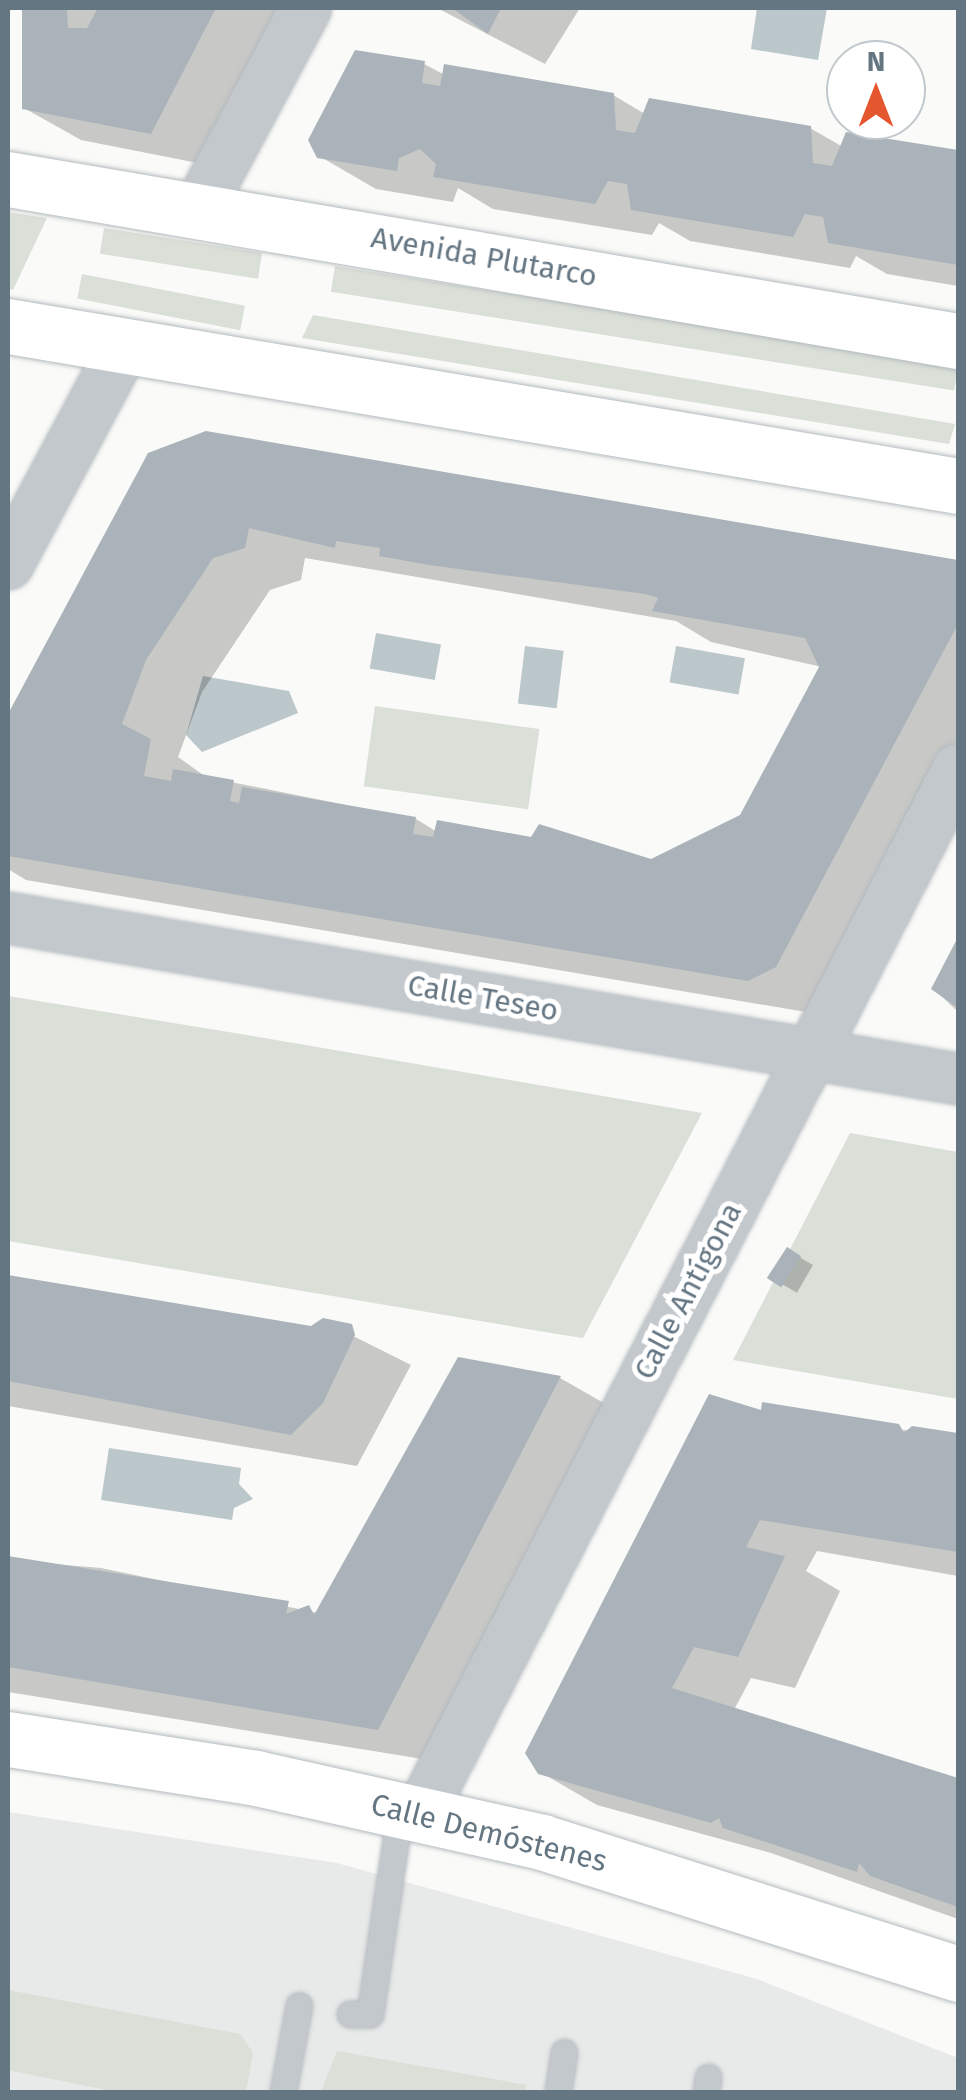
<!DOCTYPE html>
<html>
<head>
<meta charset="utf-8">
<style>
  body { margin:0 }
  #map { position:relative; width:966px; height:2100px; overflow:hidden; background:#fafaf8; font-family:"Fira Sans",sans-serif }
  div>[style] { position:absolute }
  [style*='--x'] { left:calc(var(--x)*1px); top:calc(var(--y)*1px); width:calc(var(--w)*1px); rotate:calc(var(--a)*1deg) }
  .built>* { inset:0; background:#e8e9e9 }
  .green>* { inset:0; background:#dadfd7; transform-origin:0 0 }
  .water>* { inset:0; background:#bbc7cb; transform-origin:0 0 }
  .shadow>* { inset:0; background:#0003; transform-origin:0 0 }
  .building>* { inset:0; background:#aab3b9; transform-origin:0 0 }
  .roads { filter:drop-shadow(0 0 2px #b3babf) drop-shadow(0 0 2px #b3babf) }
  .lane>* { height:25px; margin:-12.5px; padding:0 12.5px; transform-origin:12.5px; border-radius:12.5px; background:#c3c8cc }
  .street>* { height:50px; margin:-25px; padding:0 25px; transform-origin:25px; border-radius:25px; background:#c3c8cc }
  .secondary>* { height:55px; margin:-27.5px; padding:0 27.5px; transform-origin:27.5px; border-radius:27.5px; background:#fff }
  span { translate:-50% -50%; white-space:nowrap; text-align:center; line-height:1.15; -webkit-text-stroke:10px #fff; paint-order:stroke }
  .street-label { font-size:30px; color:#657683 }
  .frame { position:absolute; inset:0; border:10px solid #657683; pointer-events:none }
  .north { position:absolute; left:826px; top:40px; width:100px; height:100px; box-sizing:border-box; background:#fff; border:2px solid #c1c8cd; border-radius:50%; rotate:0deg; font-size:28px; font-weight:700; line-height:40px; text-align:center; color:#657683 }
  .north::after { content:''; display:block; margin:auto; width:35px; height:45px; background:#e4572e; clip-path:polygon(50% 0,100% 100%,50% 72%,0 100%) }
</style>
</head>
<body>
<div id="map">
  <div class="built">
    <i style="clip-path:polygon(8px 1812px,337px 1863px,757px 1979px,958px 2058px,958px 2092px,8px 2092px)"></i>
  </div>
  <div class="green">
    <i style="clip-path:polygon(8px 212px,47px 218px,13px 290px,8px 289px)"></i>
    <i style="left:104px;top:228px;width:160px;height:26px;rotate:9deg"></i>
    <i style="left:335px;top:266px;width:631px;height:26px;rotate:9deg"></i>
    <i style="left:82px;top:274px;width:166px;height:25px;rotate:11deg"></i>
    <i style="clip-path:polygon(313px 315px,955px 424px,949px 444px,302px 338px)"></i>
    <i style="left:375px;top:706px;width:166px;height:81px;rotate:8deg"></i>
    <i style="clip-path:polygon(8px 996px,253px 1036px,702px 1113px,583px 1338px,563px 1335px,8px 1241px)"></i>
    <i style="clip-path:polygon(850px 1133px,958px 1152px,958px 1399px,733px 1360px)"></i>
    <i style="clip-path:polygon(8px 1990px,240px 2034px,253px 2053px,246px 2092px,116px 2092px,8px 2070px)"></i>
    <i style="clip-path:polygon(337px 2051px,526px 2085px,525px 2092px,321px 2092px)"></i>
  </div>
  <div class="water">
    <i style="clip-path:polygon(757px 8px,827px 8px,818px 60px,751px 49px)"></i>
    <i style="left:376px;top:633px;width:66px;height:36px;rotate:10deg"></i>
    <i style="left:525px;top:646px;width:39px;height:58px;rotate:7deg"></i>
    <i style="left:676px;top:646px;width:70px;height:37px;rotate:10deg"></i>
    <i style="clip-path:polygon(203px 676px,289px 691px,298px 713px,202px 752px,186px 735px)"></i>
    <i style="clip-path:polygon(109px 1448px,241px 1468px,239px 1484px,253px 1499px,234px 1508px,232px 1520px,101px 1500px)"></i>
  </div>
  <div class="shadow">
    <i style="clip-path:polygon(24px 8px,290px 8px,208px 165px,81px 140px,24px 108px)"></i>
    <i style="clip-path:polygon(437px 8px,580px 8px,545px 64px)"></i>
    <i style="clip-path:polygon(424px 64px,445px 75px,613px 95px,645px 114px,810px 128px,843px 147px,848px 135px,958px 153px,958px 286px,887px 274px,856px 256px,850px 268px,690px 241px,659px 223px,652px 235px,493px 209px,458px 188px,453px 202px,376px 189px,319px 156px)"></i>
    <i style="clip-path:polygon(evenodd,206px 433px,958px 562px,958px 762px,806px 1012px,26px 880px,8px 869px,8px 722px,149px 455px,206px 433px,305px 558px,676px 621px,711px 642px,822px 667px,741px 817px,651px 861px,437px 832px,416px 819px,206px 777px,178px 757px,202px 692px,270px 590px,301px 580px,305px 558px)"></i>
    <i style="clip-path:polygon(958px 942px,958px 1012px,934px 989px)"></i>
    <i style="left:787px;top:1250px;width:30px;height:32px;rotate:30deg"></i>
    <i style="clip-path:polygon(8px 1278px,312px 1329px,323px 1321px,411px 1365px,357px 1466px,8px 1406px)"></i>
    <i style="clip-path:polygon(459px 1360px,560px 1378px,616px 1410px,435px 1761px,8px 1692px,8px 1560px,101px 1568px,318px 1613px)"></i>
    <i style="clip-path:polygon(763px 1414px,958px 1436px,958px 1576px,817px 1551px,806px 1571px,840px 1591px,795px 1688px,751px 1678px,735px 1708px,958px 1786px,958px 1919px,771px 1853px,597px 1805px,540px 1772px)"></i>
  </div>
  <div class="building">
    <i style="clip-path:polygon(22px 8px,67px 8px,68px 28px,87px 28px,98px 8px,216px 8px,151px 134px,22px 109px)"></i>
    <i style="clip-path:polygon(452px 8px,501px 8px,488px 34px)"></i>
    <i style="clip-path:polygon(355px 50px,425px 61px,422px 83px,440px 86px,444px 64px,614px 93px,616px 130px,635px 133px,649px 98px,811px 126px,813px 163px,832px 166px,846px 132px,958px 150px,958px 265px,828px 243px,823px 217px,805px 214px,793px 237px,631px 210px,627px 184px,608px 181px,595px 204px,433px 177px,436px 164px,420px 149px,399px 158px,397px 171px,317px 158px,308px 140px)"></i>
    <i style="clip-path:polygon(evenodd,206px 431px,958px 560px,958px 624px,776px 967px,748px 981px,8px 856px,8px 714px,148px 453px,206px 431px,249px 528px,335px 548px,336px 541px,380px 548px,379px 556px,429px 565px,645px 594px,658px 598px,652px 611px,805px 638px,819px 667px,740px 815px,651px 859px,539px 824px,531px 837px,437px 820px,433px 837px,413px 834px,416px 817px,242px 787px,239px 803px,230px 801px,234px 780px,173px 769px,171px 781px,144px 776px,151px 739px,122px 724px,146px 660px,213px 558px,245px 548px,249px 528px)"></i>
    <i style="clip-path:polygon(958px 937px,958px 1008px,931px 989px)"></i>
    <i style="left:787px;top:1247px;width:17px;height:37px;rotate:33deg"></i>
    <i style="clip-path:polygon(8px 1275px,311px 1326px,323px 1318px,352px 1324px,355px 1335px,323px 1403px,291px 1435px,8px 1381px)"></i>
    <i style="clip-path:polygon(458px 1357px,561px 1376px,378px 1730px,8px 1667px,8px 1556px,289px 1601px,286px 1614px,309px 1605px,314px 1615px)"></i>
    <i style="clip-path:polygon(709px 1394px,761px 1410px,762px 1402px,899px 1424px,904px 1433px,912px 1426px,958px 1433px,958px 1552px,760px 1520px,746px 1547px,785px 1556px,738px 1657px,694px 1647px,672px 1688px,958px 1778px,958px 1907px,870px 1876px,859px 1863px,857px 1872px,723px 1828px,719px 1818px,711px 1823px,538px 1774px,525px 1753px)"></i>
  </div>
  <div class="roads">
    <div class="lane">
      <i style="--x:350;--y:2014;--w:20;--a:0"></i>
      <i style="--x:370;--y:2014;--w:206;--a:-81.6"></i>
      <i style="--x:283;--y:2092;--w:88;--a:-79.6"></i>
      <i style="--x:558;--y:2092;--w:40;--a:-81.5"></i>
      <i style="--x:706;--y:2092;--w:15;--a:-82"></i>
    </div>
    <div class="street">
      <i style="--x:198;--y:210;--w:229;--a:-61.9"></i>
      <i style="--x:8;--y:564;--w:246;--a:-61.9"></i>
      <i style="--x:8;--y:918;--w:964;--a:9.62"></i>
      <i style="--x:420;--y:1814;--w:1175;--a:-62.76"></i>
    </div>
    <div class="secondary">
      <i style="--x:8;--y:179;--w:964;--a:9.68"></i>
      <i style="--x:8;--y:326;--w:963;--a:9.56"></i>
      <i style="--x:8;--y:1739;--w:251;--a:8.9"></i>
      <i style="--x:256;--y:1778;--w:293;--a:12.6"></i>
      <i style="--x:542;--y:1842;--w:436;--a:17.6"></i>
    </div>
  </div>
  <div class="street-label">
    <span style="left:484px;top:257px;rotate:10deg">Avenida Plutarco</span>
    <span style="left:483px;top:998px;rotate:10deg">Calle Teseo</span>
    <span style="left:688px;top:1291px;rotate:-62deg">Calle Antígona</span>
    <span style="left:489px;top:1833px;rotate:14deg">Calle Demóstenes</span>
  </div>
  <div class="frame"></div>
  <div class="north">N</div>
</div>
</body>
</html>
